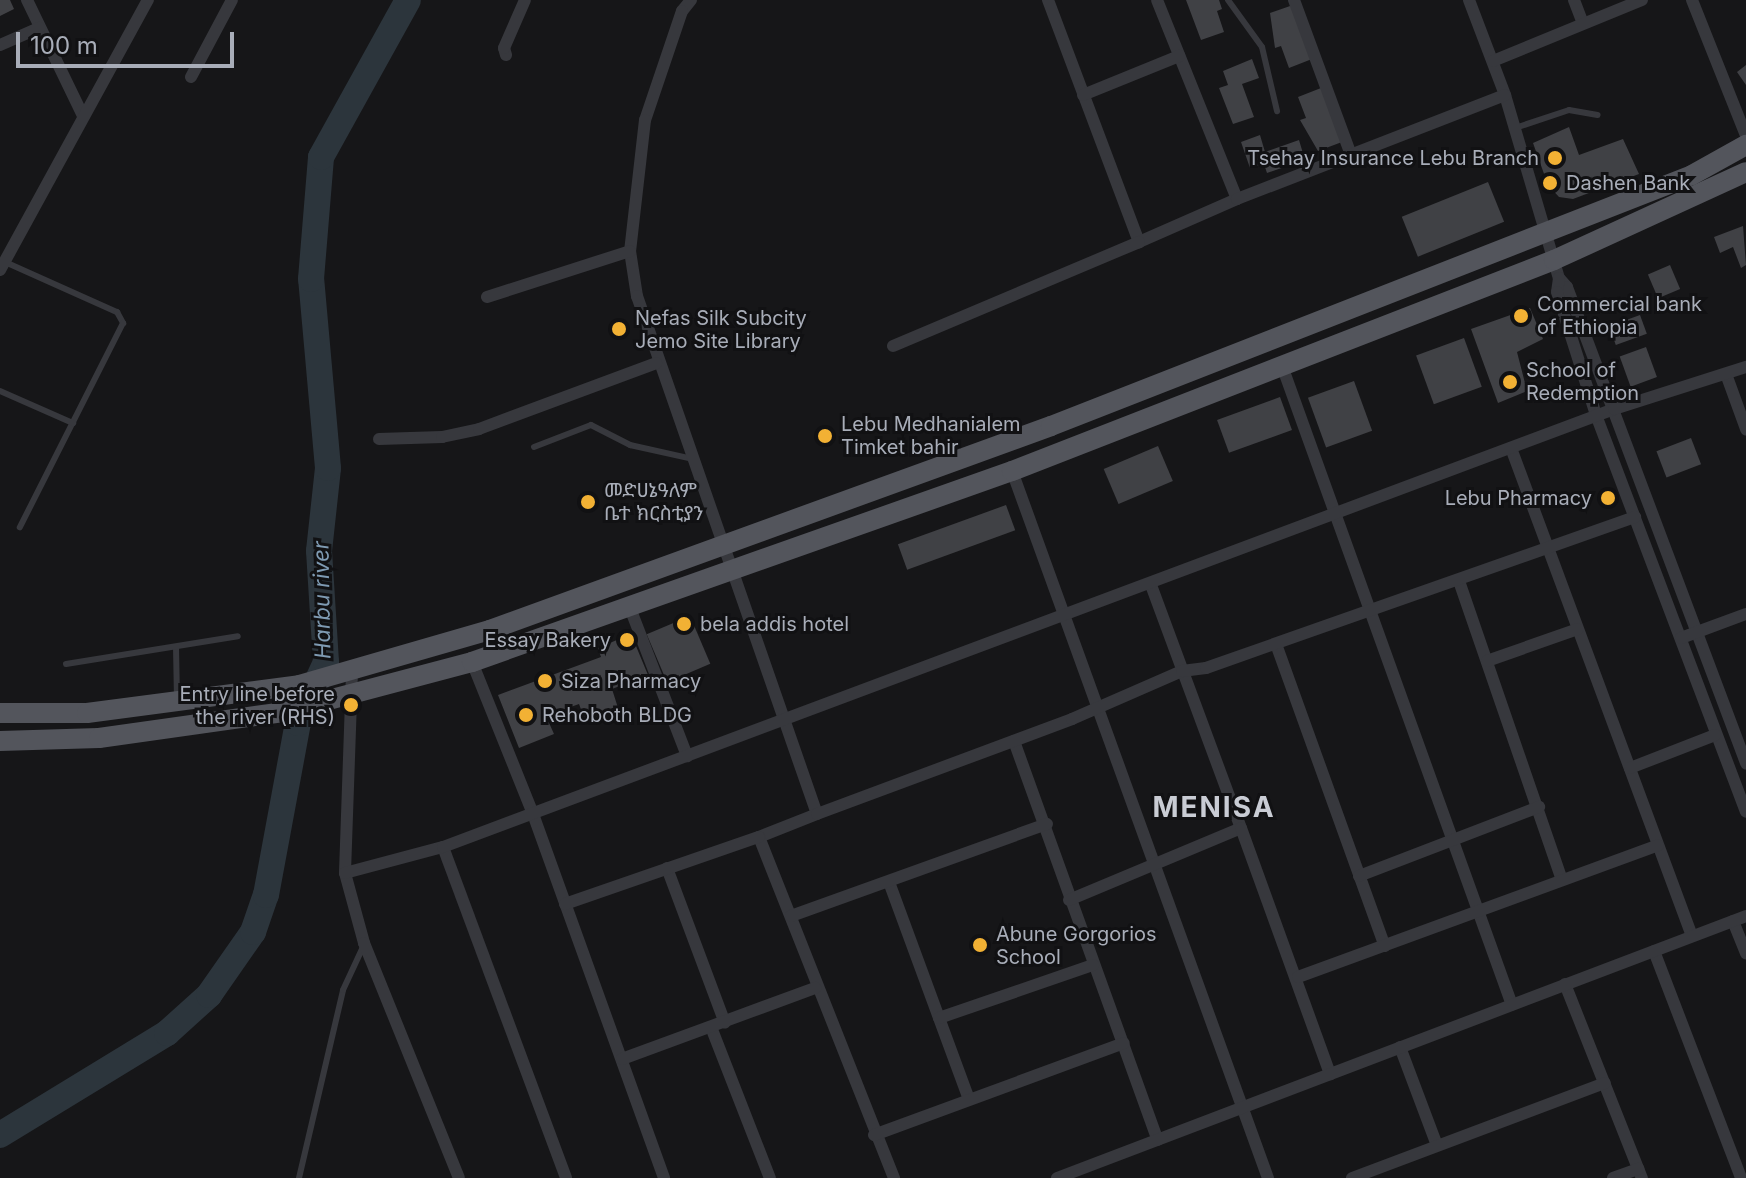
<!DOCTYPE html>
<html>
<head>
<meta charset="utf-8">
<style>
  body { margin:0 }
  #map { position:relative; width:1746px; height:1178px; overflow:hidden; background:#161618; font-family:Inter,"Noto Sans Ethiopic",sans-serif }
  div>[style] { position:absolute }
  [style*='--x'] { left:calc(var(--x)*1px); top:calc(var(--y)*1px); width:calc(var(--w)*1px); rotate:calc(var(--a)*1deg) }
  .river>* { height:26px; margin:-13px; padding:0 13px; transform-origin:13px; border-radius:13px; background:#2c353c }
  .building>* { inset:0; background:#404145; transform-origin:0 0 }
  .lane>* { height:6px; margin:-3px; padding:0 3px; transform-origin:3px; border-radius:3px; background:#37383d }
  .street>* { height:12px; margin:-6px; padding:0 6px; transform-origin:6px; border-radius:6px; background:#37383d }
  .primary>* { height:20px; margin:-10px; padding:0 10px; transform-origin:10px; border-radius:10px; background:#53555c }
  .dots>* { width:22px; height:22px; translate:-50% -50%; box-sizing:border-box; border:4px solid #111113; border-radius:50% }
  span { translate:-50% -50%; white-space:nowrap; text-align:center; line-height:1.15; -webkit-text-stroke:6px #111113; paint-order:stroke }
  .poi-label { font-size:20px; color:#a8adb8 }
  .right { translate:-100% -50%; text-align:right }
  .left { translate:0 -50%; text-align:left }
  .water-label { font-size:22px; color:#7f9bb3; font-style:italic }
  .district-label { font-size:28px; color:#c9ccd4; font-weight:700; letter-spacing:2px }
  .scale { position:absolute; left:16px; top:32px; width:218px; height:36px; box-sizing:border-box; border:4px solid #a8adb8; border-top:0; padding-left:10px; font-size:24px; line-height:28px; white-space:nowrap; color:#a8adb8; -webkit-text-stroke:6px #111113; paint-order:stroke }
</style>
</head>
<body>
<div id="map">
  <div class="river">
    <i style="--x:0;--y:1135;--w:196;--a:-31.4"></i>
    <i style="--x:167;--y:1033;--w:57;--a:-42.1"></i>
    <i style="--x:209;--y:995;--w:77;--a:-55.1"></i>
    <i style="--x:253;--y:932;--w:39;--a:-71"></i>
    <i style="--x:266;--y:895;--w:175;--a:-79.5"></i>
    <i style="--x:298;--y:723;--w:67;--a:-65.3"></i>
    <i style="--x:326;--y:662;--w:111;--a:-93.6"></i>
    <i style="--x:319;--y:551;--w:83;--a:-83.8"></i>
    <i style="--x:328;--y:468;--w:190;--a:-95.1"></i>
    <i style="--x:311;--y:279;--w:122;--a:-85.3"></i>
    <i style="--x:321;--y:157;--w:179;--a:-61"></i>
  </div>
  <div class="building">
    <i style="clip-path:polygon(0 0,10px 0,14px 9px,0 16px)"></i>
    <i style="clip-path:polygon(1186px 0,1219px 0,1222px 9px,1217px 11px,1224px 32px,1201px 40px)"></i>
    <i style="clip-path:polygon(1293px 5px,1312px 59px,1289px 68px,1281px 46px,1275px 48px,1270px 13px)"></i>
    <i style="clip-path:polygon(1252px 59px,1259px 78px,1242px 84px,1254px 117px,1233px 124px,1219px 88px,1228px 85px,1223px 71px)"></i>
    <i style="clip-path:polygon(1746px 65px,1746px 85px,1737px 72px)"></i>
    <i style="clip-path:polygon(1321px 88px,1342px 142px,1318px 151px,1300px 120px,1306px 118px,1298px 97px)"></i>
    <i style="clip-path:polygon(1569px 127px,1579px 155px,1623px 139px,1639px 174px,1573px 199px,1559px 197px,1548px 185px,1533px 143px)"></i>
    <i style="clip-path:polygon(1260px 135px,1265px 152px,1299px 140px,1305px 160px,1267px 173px,1264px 164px,1250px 168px,1241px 142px)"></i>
    <i style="left:1488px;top:182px;width:43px;height:93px;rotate:68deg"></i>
    <i style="clip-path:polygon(1743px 226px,1746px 265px,1741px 268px,1733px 247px,1720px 253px,1714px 237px)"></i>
    <i style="left:1670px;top:265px;width:26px;height:24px;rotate:67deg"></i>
    <i style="clip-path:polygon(1530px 308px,1543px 339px,1517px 352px,1527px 391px,1498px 403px,1471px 329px)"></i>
    <i style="left:1640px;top:315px;width:20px;height:33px;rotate:70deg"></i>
    <i style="left:1464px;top:338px;width:52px;height:51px;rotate:70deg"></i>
    <i style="left:1646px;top:347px;width:32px;height:28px;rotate:70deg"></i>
    <i style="left:1354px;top:381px;width:53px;height:49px;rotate:70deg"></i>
    <i style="left:1280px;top:397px;width:35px;height:67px;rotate:70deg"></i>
    <i style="left:1691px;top:438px;width:28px;height:37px;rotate:69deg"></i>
    <i style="left:1158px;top:446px;width:38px;height:59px;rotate:67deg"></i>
    <i style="left:1006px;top:505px;width:27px;height:115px;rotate:70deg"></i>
    <i style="left:690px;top:616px;width:52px;height:47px;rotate:67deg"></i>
    <i style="clip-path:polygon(631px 634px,648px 675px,612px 689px,619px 711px,586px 723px,579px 704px,546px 716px,554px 734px,519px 748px,498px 695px,601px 657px,598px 648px)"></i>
  </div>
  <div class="lane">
    <i style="--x:1228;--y:0;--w:58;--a:54.1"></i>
    <i style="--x:1262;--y:47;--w:66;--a:76.8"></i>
    <i style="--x:1515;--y:128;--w:57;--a:-18.4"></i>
    <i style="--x:1569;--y:110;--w:29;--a:10"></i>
    <i style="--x:5;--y:262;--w:123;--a:24.1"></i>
    <i style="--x:117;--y:312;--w:13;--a:61"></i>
    <i style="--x:123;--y:323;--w:229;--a:116.8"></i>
    <i style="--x:0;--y:391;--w:80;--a:23.7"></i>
    <i style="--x:534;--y:447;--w:61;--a:-21.1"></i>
    <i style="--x:591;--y:425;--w:44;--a:27.1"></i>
    <i style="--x:630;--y:445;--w:65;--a:12.5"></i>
    <i style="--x:176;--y:647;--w:52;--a:88.9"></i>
    <i style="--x:66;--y:664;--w:174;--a:-9.2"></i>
    <i style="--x:299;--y:1178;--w:193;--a:-76.8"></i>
    <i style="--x:343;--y:990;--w:47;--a:-65.1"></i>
  </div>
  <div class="street">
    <i style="--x:27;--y:0;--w:129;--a:64.2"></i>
    <i style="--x:691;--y:0;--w:14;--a:129"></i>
    <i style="--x:682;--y:11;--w:115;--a:108.7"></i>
    <i style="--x:645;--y:120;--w:132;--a:96.5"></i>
    <i style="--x:630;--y:251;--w:46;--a:81.2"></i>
    <i style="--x:637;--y:296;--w:548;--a:70.84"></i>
    <i style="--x:817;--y:814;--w:62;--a:158.4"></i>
    <i style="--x:759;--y:837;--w:367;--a:68.4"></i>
    <i style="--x:1048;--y:0;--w:259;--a:69.4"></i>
    <i style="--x:1139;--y:242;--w:107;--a:-23.7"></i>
    <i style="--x:1237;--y:199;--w:214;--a:-111.9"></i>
    <i style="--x:1294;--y:0;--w:165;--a:69.8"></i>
    <i style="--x:1469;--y:0;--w:102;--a:69.2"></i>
    <i style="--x:1505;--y:95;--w:191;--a:73.6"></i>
    <i style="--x:1559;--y:278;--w:12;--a:48"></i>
    <i style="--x:1567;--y:287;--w:509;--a:69.39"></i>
    <i style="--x:1574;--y:0;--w:22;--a:69"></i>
    <i style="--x:1692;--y:0;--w:146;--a:68.3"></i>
    <i style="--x:0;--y:45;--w:43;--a:-23.6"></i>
    <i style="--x:506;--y:55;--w:7;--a:-106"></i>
    <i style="--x:504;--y:48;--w:52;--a:-66.4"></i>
    <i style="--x:1493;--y:61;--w:161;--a:-22.3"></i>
    <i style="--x:191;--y:77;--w:87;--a:-62"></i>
    <i style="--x:1083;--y:95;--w:104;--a:-22.1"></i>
    <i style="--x:1237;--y:199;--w:287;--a:-21.2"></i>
    <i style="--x:0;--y:270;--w:308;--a:-61.3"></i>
    <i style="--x:1559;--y:278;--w:14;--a:98"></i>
    <i style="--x:1557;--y:292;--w:129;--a:72.4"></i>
    <i style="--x:1596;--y:415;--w:424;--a:69.3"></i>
    <i style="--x:487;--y:297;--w:150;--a:-17.8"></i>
    <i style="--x:893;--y:346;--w:267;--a:-22.9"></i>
    <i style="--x:1281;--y:363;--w:682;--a:70.21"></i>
    <i style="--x:1726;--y:374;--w:59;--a:70"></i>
    <i style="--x:379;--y:439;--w:63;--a:-1.8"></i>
    <i style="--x:442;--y:437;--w:38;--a:-12"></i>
    <i style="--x:479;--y:429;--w:189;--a:-20.4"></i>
    <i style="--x:1511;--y:448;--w:520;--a:69.65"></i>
    <i style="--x:1012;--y:471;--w:752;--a:70.1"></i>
    <i style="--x:1459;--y:581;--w:316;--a:71"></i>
    <i style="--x:1151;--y:585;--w:259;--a:69.7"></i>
    <i style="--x:630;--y:608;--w:159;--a:68.9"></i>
    <i style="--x:1681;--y:638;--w:69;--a:-20.3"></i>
    <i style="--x:1276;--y:644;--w:321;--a:70.2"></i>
    <i style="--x:1487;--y:661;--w:96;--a:-19.4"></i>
    <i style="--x:472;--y:662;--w:164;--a:68.1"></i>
    <i style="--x:533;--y:814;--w:387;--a:70.2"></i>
    <i style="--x:352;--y:672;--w:201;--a:92"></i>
    <i style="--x:345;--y:873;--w:73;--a:74.8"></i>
    <i style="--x:364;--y:943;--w:253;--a:68"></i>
    <i style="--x:1014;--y:741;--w:424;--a:70.2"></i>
    <i style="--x:1630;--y:768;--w:91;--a:-21.2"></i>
    <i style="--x:817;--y:814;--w:272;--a:-20.4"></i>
    <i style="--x:1072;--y:719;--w:120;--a:-23.6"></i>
    <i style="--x:1182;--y:671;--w:24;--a:-7"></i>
    <i style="--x:1206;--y:668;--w:455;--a:-19.4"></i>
    <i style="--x:443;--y:847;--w:353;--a:69.6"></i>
    <i style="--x:667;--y:868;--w:165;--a:69.5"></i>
    <i style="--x:345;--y:873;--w:101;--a:-14.9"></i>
    <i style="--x:443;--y:847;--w:1250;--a:-20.51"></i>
    <i style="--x:1614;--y:409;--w:139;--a:-17.7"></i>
    <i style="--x:1359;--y:876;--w:193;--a:-21"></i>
    <i style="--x:889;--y:882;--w:229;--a:69.8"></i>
    <i style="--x:1069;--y:900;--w:186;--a:-22.7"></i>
    <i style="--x:1241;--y:828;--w:262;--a:70.1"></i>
    <i style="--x:565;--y:904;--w:205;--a:-19.1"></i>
    <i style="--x:791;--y:916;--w:272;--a:-19.8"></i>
    <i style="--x:1733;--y:921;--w:35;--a:68"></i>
    <i style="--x:1654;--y:951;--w:243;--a:69"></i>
    <i style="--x:1298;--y:977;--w:383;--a:-20.1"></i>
    <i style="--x:1565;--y:984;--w:209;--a:68.4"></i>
    <i style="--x:939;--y:1018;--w:163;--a:-19"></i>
    <i style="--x:711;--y:1027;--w:162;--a:68.7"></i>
    <i style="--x:1400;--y:1047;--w:103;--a:69.4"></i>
    <i style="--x:622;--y:1059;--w:206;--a:-20.2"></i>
    <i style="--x:874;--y:1135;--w:266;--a:-20.2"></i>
    <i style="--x:1057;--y:1178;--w:737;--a:-20.82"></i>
    <i style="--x:1352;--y:1178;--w:270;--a:-20.6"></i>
    <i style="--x:1613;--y:1178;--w:27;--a:-20"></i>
  </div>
  <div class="primary">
    <i style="--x:0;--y:713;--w:87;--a:0"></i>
    <i style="--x:87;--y:713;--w:214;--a:-7.5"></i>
    <i style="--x:299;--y:685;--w:199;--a:-16.1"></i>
    <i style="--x:490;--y:630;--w:597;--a:-19.98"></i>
    <i style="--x:1051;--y:426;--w:688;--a:-21.38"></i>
    <i style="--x:1692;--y:175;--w:62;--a:-29.1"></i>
    <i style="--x:0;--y:741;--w:99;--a:-1.7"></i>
    <i style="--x:99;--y:738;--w:186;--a:-8"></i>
    <i style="--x:283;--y:712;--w:196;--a:-14.8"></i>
    <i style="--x:472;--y:662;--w:573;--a:-19.48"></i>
    <i style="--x:1012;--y:471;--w:582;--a:-21.27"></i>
    <i style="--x:1554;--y:260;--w:211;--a:-24.6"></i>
  </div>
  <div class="dots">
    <i style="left:1555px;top:158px;background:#f2b134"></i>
    <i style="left:1550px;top:183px;background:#f2b134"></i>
    <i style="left:1521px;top:316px;background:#f2b134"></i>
    <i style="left:619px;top:329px;background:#f2b134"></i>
    <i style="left:1510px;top:382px;background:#f2b134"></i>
    <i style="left:825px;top:436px;background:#f2b134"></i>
    <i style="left:1608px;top:498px;background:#f2b134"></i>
    <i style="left:588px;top:502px;background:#f2b134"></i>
    <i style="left:684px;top:624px;background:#f2b134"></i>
    <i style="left:627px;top:640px;background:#f2b134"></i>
    <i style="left:545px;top:681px;background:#f2b134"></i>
    <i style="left:351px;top:705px;background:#f2b134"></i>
    <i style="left:526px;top:715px;background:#f2b134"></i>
    <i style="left:980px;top:945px;background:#f2b134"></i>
  </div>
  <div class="poi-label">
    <span class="right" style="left:1539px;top:158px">Tsehay Insurance Lebu Branch</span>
    <span class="left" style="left:1566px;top:183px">Dashen Bank</span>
    <span class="left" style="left:1537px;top:316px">Commercial bank<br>of Ethiopia</span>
    <span class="left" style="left:635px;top:330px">Nefas Silk Subcity<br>Jemo Site Library</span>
    <span class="left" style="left:1526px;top:382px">School of<br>Redemption</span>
    <span class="left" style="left:841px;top:436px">Lebu Medhanialem<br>Timket bahir</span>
    <span class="left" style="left:604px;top:502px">መድሀኔዓለም<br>ቤተ ክርስቲያን</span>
    <span class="right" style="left:1592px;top:498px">Lebu Pharmacy</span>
    <span class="left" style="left:700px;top:624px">bela addis hotel</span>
    <span class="right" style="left:611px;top:640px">Essay Bakery</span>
    <span class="left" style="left:561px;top:681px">Siza Pharmacy</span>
    <span class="right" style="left:335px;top:706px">Entry line before<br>the river (RHS)</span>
    <span class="left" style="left:542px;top:715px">Rehoboth BLDG</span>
    <span class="left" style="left:996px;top:946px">Abune Gorgorios<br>School</span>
  </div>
  <div class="water-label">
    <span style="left:322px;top:600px;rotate:-91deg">Harbu river</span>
  </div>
  <div class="district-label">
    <span style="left:1214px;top:807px">MENISA</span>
  </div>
  <div class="scale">100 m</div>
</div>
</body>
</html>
